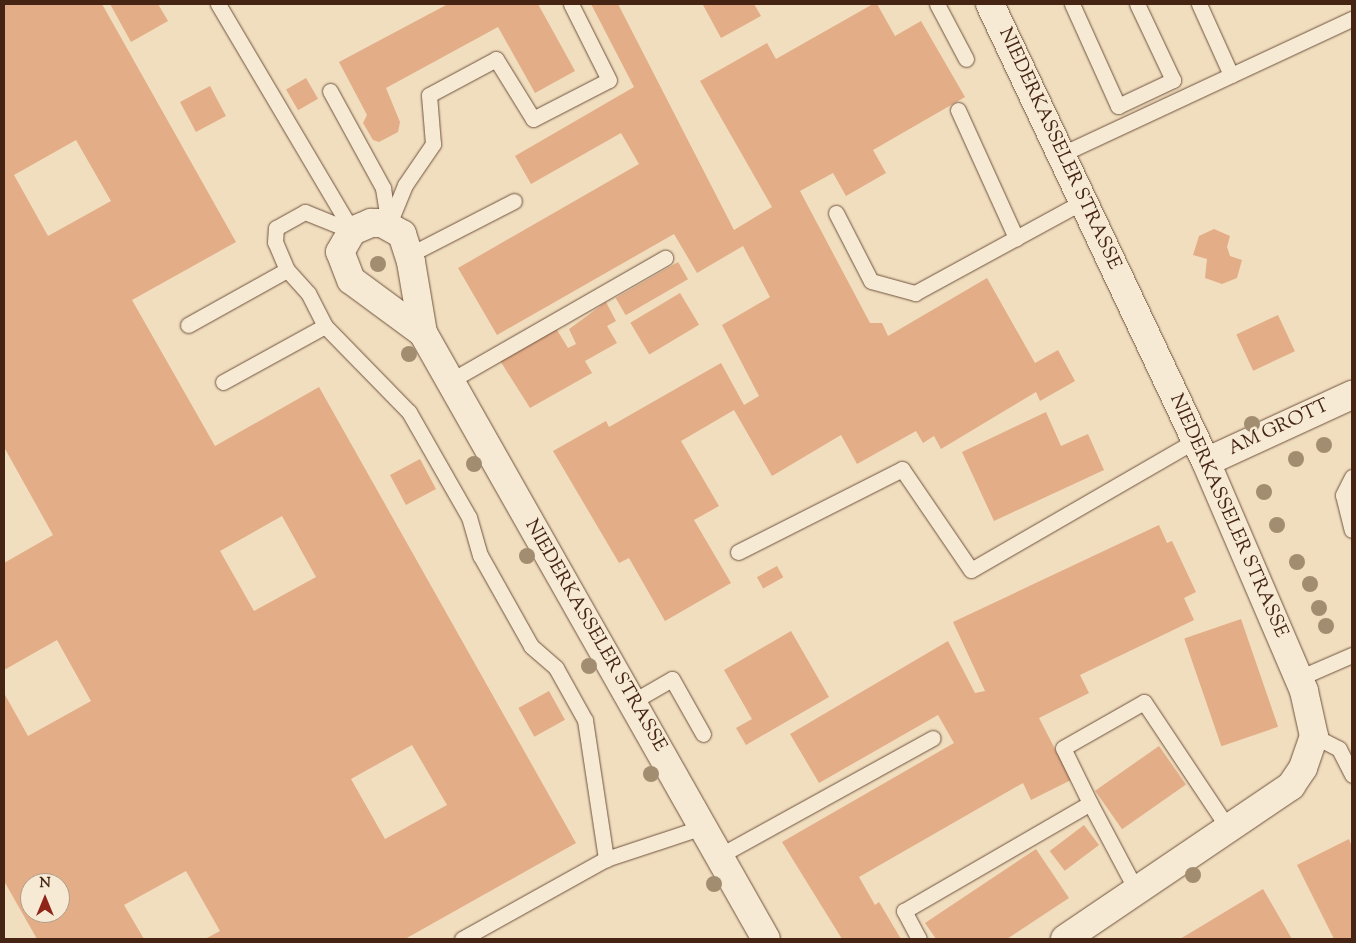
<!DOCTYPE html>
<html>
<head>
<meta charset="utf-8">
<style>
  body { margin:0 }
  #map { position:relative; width:1356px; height:943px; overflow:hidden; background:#f1debe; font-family:"Sorts Mill Goudy",serif }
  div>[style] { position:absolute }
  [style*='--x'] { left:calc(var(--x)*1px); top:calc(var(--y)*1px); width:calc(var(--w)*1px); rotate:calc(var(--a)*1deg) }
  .building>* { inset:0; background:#e3ad88; transform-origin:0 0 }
  .roads { filter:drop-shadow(0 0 1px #70523e) drop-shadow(0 0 1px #70523e) }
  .lane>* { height:15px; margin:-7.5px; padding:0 7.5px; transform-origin:7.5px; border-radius:7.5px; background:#f6ead5 }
  .street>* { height:28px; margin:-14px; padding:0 14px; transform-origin:14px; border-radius:14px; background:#f6ead5 }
  .trees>* { width:16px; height:16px; margin:-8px; border-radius:50%; background:#a28d71 }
  span { translate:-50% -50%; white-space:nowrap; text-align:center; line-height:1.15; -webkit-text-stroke:5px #f6ead5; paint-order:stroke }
  .street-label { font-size:19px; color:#452413 }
  .frame { position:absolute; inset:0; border:5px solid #452413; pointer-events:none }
  .north { position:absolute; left:20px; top:873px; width:50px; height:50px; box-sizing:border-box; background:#f6ead5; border:1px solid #af9b87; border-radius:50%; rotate:0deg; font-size:14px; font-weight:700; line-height:20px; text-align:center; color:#452413 }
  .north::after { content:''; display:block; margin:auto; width:18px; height:22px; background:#8f2418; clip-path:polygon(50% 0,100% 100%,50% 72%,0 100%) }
</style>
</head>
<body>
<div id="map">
  <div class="building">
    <i style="clip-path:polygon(evenodd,4px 4px,102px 4px,236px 242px,132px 300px,215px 446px,319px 387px,576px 843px,405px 939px,205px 939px,220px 931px,186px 871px,124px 905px,144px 939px,37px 939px,4px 881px,4px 693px,28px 736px,91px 701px,57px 640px,4px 670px,4px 563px,53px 535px,4px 447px,4px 4px,76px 140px,111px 201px,48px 236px,14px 175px,76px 140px,4px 4px,282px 516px,316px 577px,254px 611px,220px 551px,282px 516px,4px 4px,412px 745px,447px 805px,385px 839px,351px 779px,412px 745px,4px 4px,30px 883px,60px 883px,60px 913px,30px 913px,30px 883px)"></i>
    <i style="clip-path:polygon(110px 4px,158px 4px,168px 21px,131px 42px)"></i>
    <i style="clip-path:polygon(448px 4px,538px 4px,575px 71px,535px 93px,498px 27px,386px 88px,400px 122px,398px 132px,379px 142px,373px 140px,363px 123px,367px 115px,339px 62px)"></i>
    <i style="clip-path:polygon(591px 4px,618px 4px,734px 230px,772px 207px,700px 81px,767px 43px,776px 59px,873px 4px,877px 4px,895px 36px,921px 21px,965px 97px,873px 150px,886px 173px,846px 196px,833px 173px,800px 191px,870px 323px,882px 323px,888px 336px,987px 278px,1035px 363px,1058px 350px,1075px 381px,1040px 401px,1036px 392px,941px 449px,934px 436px,923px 443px,916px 431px,857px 464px,841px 435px,772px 476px,734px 410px,681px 441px,719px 506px,694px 520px,731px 583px,665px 621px,629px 558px,619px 563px,553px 451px,606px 421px,609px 427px,721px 363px,744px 405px,759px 396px,722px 325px,770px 297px,743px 246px,697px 273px,674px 234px,497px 335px,458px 268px,639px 164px,621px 133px,531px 184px,515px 156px,634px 87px)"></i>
    <i style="clip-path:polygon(706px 4px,754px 4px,761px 16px,721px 38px,703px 5px)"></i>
    <i style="left:306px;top:78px;width:24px;height:23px;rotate:60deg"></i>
    <i style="left:210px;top:86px;width:34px;height:34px;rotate:62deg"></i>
    <i style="clip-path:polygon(1214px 229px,1230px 236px,1227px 247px,1230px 256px,1242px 260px,1237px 278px,1222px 284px,1205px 278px,1207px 259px,1193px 255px,1199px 236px)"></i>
    <i style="left:678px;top:262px;width:20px;height:72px;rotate:60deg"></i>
    <i style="left:680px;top:293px;width:37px;height:58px;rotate:59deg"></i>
    <i style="clip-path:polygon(606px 302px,616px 321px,607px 326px,617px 343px,585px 361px,592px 373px,530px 408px,499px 359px,547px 332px,557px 330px,568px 348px,576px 344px,569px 329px)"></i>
    <i style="left:1278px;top:315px;width:40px;height:46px;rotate:65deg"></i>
    <i style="clip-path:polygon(1046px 412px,1061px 446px,1088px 434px,1104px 470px,994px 521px,962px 452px)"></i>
    <i style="left:420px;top:459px;width:34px;height:34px;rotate:62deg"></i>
    <i style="clip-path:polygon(1159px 525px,1167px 543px,1172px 541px,1196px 592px,1184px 598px,1194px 620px,1080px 675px,1089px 693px,1039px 718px,1071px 780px,1031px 800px,1023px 783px,859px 877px,875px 905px,879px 902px,901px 939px,842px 939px,782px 842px,954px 743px,938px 715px,819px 783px,790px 734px,948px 641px,975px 693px,985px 691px,953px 622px)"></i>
    <i style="left:777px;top:566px;width:13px;height:23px;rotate:61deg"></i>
    <i style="left:1241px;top:619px;width:114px;height:60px;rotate:71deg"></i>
    <i style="clip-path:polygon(791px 631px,829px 697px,746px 745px,736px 728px,752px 719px,724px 670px)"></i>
    <i style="left:549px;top:691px;width:33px;height:35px;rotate:61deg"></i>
    <i style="left:1159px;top:746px;width:47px;height:78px;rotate:55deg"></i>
    <i style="left:1084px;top:825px;width:25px;height:43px;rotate:53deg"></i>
    <i style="clip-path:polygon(1349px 839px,1352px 847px,1352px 939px,1334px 939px,1297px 865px)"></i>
    <i style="clip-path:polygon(1036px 849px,1069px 898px,1007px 939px,936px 939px,925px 923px)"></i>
    <i style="clip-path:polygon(1263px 889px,1292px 939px,1180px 939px)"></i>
  </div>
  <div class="roads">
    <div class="lane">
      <i style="--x:218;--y:4;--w:264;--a:59.4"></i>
      <i style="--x:937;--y:4;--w:62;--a:62.2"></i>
      <i style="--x:1072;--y:4;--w:112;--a:65.7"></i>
      <i style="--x:1118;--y:106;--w:61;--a:-25.3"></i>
      <i style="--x:1173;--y:80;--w:84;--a:-115.3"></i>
      <i style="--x:1199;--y:4;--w:78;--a:65.7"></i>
      <i style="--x:330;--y:91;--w:111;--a:61.3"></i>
      <i style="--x:383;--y:188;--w:36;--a:81"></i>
      <i style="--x:958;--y:110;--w:141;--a:65.6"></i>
      <i style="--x:1062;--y:154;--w:320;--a:-25"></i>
      <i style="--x:836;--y:213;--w:76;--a:62.8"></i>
      <i style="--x:871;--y:281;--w:46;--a:15.3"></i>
      <i style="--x:915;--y:293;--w:192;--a:-28.6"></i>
      <i style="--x:389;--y:224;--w:42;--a:-67.7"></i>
      <i style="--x:405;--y:185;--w:50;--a:-55.7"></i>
      <i style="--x:433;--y:144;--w:49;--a:-94.7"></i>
      <i style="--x:429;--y:95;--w:76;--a:-28.2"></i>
      <i style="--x:496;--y:59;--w:70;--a:58.3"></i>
      <i style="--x:533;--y:119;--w:85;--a:-27.2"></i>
      <i style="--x:609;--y:80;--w:85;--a:-116.6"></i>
      <i style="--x:409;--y:255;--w:118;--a:-27.2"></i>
      <i style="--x:188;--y:325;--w:113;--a:-29.1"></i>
      <i style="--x:325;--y:326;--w:120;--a:45.7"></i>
      <i style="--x:409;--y:412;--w:121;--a:60.3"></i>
      <i style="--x:469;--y:517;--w:40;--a:74"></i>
      <i style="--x:480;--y:555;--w:104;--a:60.7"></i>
      <i style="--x:531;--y:646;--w:33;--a:41"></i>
      <i style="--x:556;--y:668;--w:60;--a:60.9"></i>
      <i style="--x:585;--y:720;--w:141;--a:81.4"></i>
      <i style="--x:450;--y:381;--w:248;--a:-29.8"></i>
      <i style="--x:223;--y:382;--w:116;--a:-28.8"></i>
      <i style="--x:325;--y:326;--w:37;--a:-117"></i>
      <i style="--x:308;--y:293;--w:31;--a:-132"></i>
      <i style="--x:287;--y:270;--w:30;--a:-113"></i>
      <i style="--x:275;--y:242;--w:14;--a:-86"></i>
      <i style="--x:276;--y:228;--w:33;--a:-29"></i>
      <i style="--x:305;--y:212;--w:51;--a:22"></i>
      <i style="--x:1352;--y:477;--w:20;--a:117"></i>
      <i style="--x:1343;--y:495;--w:36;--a:76"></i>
      <i style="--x:738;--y:552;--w:184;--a:-26.8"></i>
      <i style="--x:902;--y:469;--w:122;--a:55.7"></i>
      <i style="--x:971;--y:570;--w:260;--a:-30"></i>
      <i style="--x:1299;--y:678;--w:58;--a:-23.5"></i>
      <i style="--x:632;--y:702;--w:46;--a:-29.9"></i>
      <i style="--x:672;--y:679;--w:63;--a:60.6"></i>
      <i style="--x:1314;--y:736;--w:28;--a:27"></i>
      <i style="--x:1339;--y:749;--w:29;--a:63"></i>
      <i style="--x:1090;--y:803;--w:61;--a:-116.1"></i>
      <i style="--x:1063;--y:748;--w:93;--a:-29.6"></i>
      <i style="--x:1144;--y:702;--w:151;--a:56.3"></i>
      <i style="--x:719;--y:856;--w:244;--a:-28.9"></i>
      <i style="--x:462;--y:939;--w:165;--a:-29.1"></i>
      <i style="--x:606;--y:859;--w:102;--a:-18.3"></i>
      <i style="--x:919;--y:939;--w:32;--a:-118"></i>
      <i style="--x:904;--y:911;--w:215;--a:-30.1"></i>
      <i style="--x:1090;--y:803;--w:98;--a:62.1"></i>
    </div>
    <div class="street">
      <i style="--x:990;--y:4;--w:506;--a:64.75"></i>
      <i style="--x:1206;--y:462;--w:249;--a:66.8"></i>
      <i style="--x:1304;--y:691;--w:46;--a:77.5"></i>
      <i style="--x:1314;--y:736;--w:34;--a:109"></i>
      <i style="--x:1303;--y:768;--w:22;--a:124"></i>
      <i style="--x:1291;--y:786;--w:273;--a:145.9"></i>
      <i style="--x:423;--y:333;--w:89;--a:-143.6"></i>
      <i style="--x:351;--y:280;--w:30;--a:-111"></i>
      <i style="--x:340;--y:252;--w:24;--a:-60"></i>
      <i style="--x:352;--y:231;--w:21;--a:-23"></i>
      <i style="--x:371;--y:223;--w:11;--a:0"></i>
      <i style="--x:382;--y:223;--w:23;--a:29"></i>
      <i style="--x:402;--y:234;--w:29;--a:72"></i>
      <i style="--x:411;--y:262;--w:72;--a:80.4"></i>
      <i style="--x:423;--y:333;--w:696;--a:60.49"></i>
      <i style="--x:1206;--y:462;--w:161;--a:-24.7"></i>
    </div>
  </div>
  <div class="trees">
    <i style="left:378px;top:264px"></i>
    <i style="left:409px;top:354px"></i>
    <i style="left:1252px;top:424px"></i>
    <i style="left:1324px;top:445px"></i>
    <i style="left:1296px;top:459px"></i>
    <i style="left:474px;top:464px"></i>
    <i style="left:1264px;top:492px"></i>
    <i style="left:1277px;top:525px"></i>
    <i style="left:527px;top:556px"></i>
    <i style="left:1297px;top:562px"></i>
    <i style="left:1310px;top:584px"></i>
    <i style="left:1319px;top:608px"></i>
    <i style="left:1326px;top:626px"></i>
    <i style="left:589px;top:666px"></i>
    <i style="left:651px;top:774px"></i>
    <i style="left:1193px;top:875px"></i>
    <i style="left:714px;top:884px"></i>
  </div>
  <div class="street-label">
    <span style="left:1059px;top:149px;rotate:65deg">NIEDERKASSELER STRASSE</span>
    <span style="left:1279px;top:428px;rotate:-25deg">AM GROTT</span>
    <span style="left:1228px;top:516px;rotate:66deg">NIEDERKASSELER STRASSE</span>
    <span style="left:595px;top:636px;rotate:60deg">NIEDERKASSELER STRASSE</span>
  </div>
  <div class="frame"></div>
  <div class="north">N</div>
</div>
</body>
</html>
